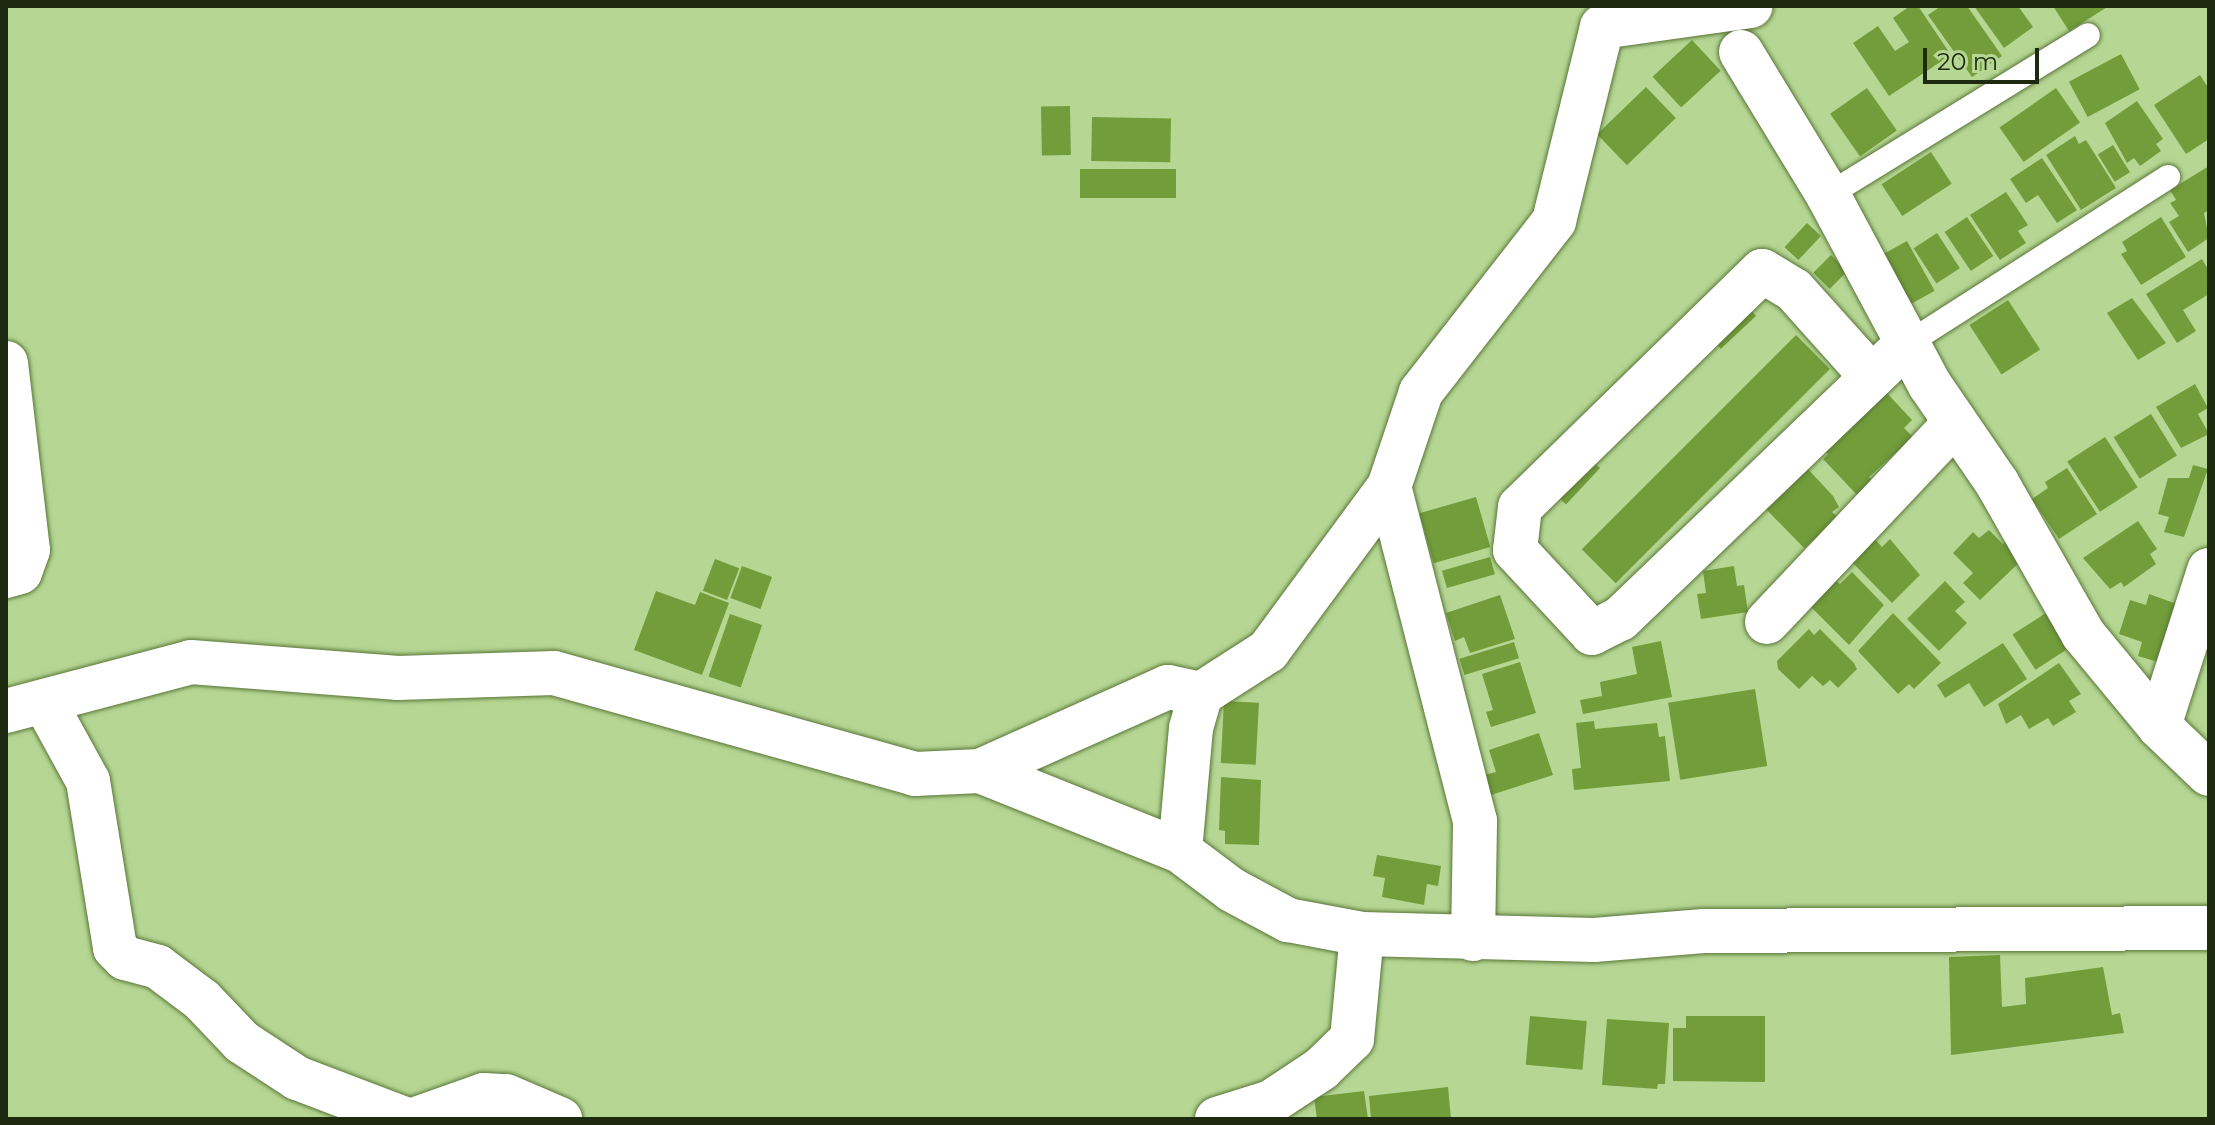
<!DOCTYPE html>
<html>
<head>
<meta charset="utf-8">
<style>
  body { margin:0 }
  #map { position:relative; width:2215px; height:1125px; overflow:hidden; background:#b6d794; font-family:Montserrat,sans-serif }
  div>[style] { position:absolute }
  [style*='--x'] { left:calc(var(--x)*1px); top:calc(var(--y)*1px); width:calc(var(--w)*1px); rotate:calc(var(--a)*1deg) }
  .building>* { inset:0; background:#729d3a; transform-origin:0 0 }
  .roads { filter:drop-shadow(0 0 2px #597637) drop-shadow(0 0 2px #597637) }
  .service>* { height:24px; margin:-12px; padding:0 12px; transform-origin:12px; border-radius:12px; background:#fff }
  .minor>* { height:44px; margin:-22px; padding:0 22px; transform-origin:22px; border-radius:22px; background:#fff }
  span { translate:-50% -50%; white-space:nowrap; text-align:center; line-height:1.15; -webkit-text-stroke:6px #b6d794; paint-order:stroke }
  .frame { position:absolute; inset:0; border:8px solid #1e2a0f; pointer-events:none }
  .scale { position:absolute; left:1923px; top:48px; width:116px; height:36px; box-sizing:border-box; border:4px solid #1e2a0f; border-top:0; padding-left:10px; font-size:24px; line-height:28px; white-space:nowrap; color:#1e2a0f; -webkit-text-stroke:6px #b6d794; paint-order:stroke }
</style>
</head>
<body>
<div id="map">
  <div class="building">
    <i style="clip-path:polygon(1910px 6px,1918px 6px,1951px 55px,1889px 96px,1853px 43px,1878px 26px,1895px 51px,1909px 42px,1893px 18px)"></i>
    <i style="clip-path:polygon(1941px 6px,1967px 6px,2002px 56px,1972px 77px,1928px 15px)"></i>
    <i style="clip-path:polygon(1974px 6px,2018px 6px,2033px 27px,2004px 48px)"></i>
    <i style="clip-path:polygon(2053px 6px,2109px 6px,2069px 31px)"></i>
    <i style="left:1692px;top:40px;width:42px;height:54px;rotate:47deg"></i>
    <i style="left:2121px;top:54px;width:40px;height:59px;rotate:62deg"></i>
    <i style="clip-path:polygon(2200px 75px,2209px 89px,2209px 139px,2186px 154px,2154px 105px)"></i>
    <i style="left:1646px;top:87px;width:43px;height:68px;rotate:46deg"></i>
    <i style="left:1867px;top:88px;width:52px;height:45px;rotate:55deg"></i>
    <i style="left:2056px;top:88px;width:42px;height:69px;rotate:55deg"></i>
    <i style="clip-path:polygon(2137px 101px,2163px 139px,2156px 144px,2161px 151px,2140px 166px,2134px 158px,2127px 163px,2105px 123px)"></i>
    <i style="left:1070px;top:106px;width:49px;height:29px;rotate:89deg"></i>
    <i style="left:1092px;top:117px;width:79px;height:44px;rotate:1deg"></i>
    <i style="clip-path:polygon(2075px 136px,2079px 144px,2086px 140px,2116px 188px,2081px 210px,2046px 155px)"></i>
    <i style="left:2113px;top:145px;width:32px;height:18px;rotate:58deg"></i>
    <i style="left:1931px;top:152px;width:38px;height:59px;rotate:57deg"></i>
    <i style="clip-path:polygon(2042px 158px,2077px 210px,2057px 223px,2038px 195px,2026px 203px,2010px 179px)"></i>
    <i style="clip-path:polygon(2209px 166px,2209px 210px,2204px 213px,2209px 238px,2188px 252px,2169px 222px,2179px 216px,2170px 203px,2176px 200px,2170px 190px)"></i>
    <i style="left:1176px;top:169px;width:29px;height:96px;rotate:90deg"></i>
    <i style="clip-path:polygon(2006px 192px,2028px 225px,2018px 231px,2026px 243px,2000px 260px,1970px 215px)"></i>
    <i style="left:1967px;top:217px;width:47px;height:27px;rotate:56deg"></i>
    <i style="clip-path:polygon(2161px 217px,2186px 257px,2141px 285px,2121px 254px,2127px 251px,2122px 242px)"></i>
    <i style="left:1807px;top:223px;width:19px;height:33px;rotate:43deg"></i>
    <i style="left:1937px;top:233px;width:42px;height:28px;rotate:57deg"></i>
    <i style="left:1907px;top:241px;width:57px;height:29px;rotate:61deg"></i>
    <i style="left:1831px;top:255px;width:23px;height:25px;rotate:45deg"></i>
    <i style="clip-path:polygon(2202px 259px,2209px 271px,2209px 294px,2183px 310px,2196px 331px,2177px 343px,2146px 294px)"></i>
    <i style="clip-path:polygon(2132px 298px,2166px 343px,2138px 360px,2107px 313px)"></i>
    <i style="left:1741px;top:300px;width:22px;height:48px;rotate:47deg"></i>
    <i style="left:2008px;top:300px;width:59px;height:46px;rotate:57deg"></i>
    <i style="left:1796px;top:335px;width:48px;height:303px;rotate:45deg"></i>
    <i style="clip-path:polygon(2195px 384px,2208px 408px,2198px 414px,2209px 434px,2181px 448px,2156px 407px)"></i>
    <i style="clip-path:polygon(1886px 392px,1912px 420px,1904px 428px,1913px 437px,1869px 477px,1875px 483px,1859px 497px,1823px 459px,1828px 454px,1824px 449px)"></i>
    <i style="left:2151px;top:414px;width:49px;height:44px;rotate:58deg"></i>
    <i style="left:2105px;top:437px;width:60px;height:45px;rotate:57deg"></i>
    <i style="left:1584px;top:453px;width:22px;height:50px;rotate:43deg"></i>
    <i style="clip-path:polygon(2193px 465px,2208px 469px,2184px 537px,2164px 532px,2169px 517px,2158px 514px,2168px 478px,2189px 478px)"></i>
    <i style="clip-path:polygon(1806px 467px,1833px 496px,1839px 507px,1832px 512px,1839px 518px,1804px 548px,1764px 507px)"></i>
    <i style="clip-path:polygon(2067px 468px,2097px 514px,2059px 539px,2032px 499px,2048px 488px,2045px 482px)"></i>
    <i style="left:1476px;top:497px;width:52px;height:59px;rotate:74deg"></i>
    <i style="clip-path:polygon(2138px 521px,2157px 549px,2150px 554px,2156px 564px,2124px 587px,2121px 582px,2110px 589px,2083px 558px)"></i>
    <i style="clip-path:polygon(1989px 530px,2003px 544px,2008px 539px,2025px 557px,1980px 600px,1963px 583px,1973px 573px,1953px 553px,1973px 532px,1979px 538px)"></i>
    <i style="clip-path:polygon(1872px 536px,1882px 547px,1890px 539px,1920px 575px,1892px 603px,1849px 559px)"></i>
    <i style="left:1490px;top:557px;width:18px;height:50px;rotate:74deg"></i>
    <i style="left:715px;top:559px;width:26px;height:34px;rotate:21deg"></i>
    <i style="left:742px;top:566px;width:32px;height:34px;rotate:20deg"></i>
    <i style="clip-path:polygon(1734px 566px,1737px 586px,1744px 585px,1748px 612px,1701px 619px,1697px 594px,1706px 593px,1703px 571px)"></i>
    <i style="clip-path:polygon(1852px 572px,1884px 605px,1849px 645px,1809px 605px,1834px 579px,1840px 584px)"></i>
    <i style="clip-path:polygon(1945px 581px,1965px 602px,1955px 611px,1967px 623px,1939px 651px,1907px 619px)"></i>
    <i style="clip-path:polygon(656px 591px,695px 605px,700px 592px,729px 603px,702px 675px,634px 650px)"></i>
    <i style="clip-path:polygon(2149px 594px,2177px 604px,2158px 662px,2138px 656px,2142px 642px,2119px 634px,2130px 600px,2146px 605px)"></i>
    <i style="clip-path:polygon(1500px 595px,1515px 639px,1470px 653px,1464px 637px,1455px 641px,1446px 613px)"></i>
    <i style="left:2052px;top:609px;width:42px;height:47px;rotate:57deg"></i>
    <i style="clip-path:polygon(1893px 613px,1941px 663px,1914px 689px,1909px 684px,1898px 694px,1858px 651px)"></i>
    <i style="left:730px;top:614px;width:34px;height:66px;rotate:19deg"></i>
    <i style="clip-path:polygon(1809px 629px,1814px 635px,1820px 629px,1854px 663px,1857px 669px,1838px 688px,1830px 680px,1823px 686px,1812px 676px,1799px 689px,1778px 669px,1777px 661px)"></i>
    <i style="clip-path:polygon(1661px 641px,1672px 697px,1583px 714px,1580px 700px,1602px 696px,1600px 682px,1637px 674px,1632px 647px)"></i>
    <i style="left:1514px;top:642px;width:17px;height:57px;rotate:73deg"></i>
    <i style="clip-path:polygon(2003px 643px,2027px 679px,1984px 707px,1969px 683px,1945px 698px,1937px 685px)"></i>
    <i style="clip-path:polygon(1520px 662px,1536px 713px,1491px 727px,1486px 712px,1493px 710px,1482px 674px)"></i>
    <i style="clip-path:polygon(2059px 663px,2081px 694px,2069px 701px,2076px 712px,2053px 726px,2048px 718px,2029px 729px,2021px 715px,2006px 724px,1998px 704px)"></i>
    <i style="left:1755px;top:689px;width:78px;height:88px;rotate:81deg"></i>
    <i style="left:1224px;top:701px;width:35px;height:62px;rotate:3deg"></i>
    <i style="clip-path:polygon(1594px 721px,1595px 729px,1657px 723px,1659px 737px,1665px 736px,1670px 781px,1574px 790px,1572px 769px,1581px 768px,1576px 723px)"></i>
    <i style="clip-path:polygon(1539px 733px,1553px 775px,1491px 795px,1484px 775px,1496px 772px,1489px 750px)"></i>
    <i style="clip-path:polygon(1221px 777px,1261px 780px,1259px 845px,1225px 844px,1225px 831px,1219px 830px)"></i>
    <i style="clip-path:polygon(1377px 855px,1441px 866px,1438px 886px,1427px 884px,1424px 905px,1382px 897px,1385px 878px,1373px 876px)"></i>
    <i style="clip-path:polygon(2000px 955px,2002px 1007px,2026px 1004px,2025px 978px,2103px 967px,2112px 1015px,2120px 1013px,2124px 1033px,1951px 1055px,1949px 957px)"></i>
    <i style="left:1530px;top:1016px;width:57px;height:49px;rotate:5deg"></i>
    <i style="clip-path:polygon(1686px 1016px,1765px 1016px,1765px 1082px,1673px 1081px,1673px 1028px,1686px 1028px)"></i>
    <i style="clip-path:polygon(1607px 1019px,1669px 1023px,1665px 1084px,1658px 1084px,1657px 1089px,1602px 1085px)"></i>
    <i style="clip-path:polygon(1448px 1087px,1451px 1119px,1371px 1119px,1369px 1096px)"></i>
    <i style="clip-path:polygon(1364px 1091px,1368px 1119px,1317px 1119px,1314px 1097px)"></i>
  </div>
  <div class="roads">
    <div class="service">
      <i style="--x:1828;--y:195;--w:305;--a:-31.6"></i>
      <i style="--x:1907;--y:344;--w:310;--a:-32.6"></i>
    </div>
    <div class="minor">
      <i style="--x:1741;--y:52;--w:167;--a:58.7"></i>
      <i style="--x:1828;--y:195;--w:216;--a:61.8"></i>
      <i style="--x:1930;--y:385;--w:119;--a:55.6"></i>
      <i style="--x:1997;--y:483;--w:174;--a:60.3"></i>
      <i style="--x:2083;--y:634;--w:119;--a:50.4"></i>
      <i style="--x:2159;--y:726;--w:69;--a:43.8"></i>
      <i style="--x:6;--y:363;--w:188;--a:83.3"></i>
      <i style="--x:28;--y:550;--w:23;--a:110"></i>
      <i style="--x:20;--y:572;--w:15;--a:164"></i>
      <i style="--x:1872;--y:377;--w:117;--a:-131.9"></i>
      <i style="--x:1794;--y:290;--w:37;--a:-149"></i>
      <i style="--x:1762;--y:271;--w:338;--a:135.7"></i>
      <i style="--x:1520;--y:507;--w:43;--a:96.6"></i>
      <i style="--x:1515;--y:550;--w:113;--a:47.1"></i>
      <i style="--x:1592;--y:633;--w:31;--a:-27"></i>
      <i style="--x:1620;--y:619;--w:397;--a:-43.8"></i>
      <i style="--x:1767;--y:622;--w:274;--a:-46.6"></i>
      <i style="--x:44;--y:701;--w:91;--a:61.2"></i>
      <i style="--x:88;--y:781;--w:169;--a:80.8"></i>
      <i style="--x:115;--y:948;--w:14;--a:45"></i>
      <i style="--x:125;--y:958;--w:34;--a:15"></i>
      <i style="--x:158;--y:967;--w:55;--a:36.9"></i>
      <i style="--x:202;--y:1000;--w:58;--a:46.4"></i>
      <i style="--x:242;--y:1042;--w:66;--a:33.2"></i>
      <i style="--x:297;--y:1078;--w:116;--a:20.8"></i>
      <i style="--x:6;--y:711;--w:191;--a:-14.8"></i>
      <i style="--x:191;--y:662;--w:208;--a:4.4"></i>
      <i style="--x:398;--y:678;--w:156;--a:-1.8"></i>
      <i style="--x:554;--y:673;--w:375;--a:15.6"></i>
      <i style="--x:915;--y:774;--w:65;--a:-2.6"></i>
      <i style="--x:980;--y:771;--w:215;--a:21.8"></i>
      <i style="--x:1180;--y:851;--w:65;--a:36.9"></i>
      <i style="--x:1232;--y:890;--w:64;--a:28.2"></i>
      <i style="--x:1288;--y:920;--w:75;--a:10.7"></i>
      <i style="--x:1362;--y:934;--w:232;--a:1.5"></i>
      <i style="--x:1594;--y:940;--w:110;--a:-4.7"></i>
      <i style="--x:1704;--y:931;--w:505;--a:-0.34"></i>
      <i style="--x:2159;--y:726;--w:164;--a:-72.2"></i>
      <i style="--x:980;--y:771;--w:206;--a:-24.1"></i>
      <i style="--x:1168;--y:687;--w:34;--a:12"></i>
      <i style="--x:1201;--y:694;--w:80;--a:-32.7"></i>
      <i style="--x:1268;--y:651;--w:204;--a:-53.6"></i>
      <i style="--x:1180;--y:851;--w:123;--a:-84.9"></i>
      <i style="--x:1191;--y:728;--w:35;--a:-74"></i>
      <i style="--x:1473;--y:939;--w:118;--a:-89"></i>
      <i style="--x:1475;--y:821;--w:345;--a:-104.4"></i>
      <i style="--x:1389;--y:487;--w:100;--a:-71.4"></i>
      <i style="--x:1421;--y:392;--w:217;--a:-52.1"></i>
      <i style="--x:1554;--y:221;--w:200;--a:-76.1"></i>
      <i style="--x:1602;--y:27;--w:150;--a:-8"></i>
      <i style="--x:416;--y:1119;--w:72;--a:-19.4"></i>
      <i style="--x:484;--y:1095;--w:22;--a:3"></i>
      <i style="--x:506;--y:1096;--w:59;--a:23.1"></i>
      <i style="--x:1217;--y:1119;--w:57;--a:-17.5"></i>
      <i style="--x:1271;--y:1102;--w:60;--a:-33.4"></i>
      <i style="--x:1321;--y:1069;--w:43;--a:-44.1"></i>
      <i style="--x:1352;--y:1039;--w:105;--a:-84.6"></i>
    </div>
  </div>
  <div class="frame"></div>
  <div class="scale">20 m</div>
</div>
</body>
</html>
